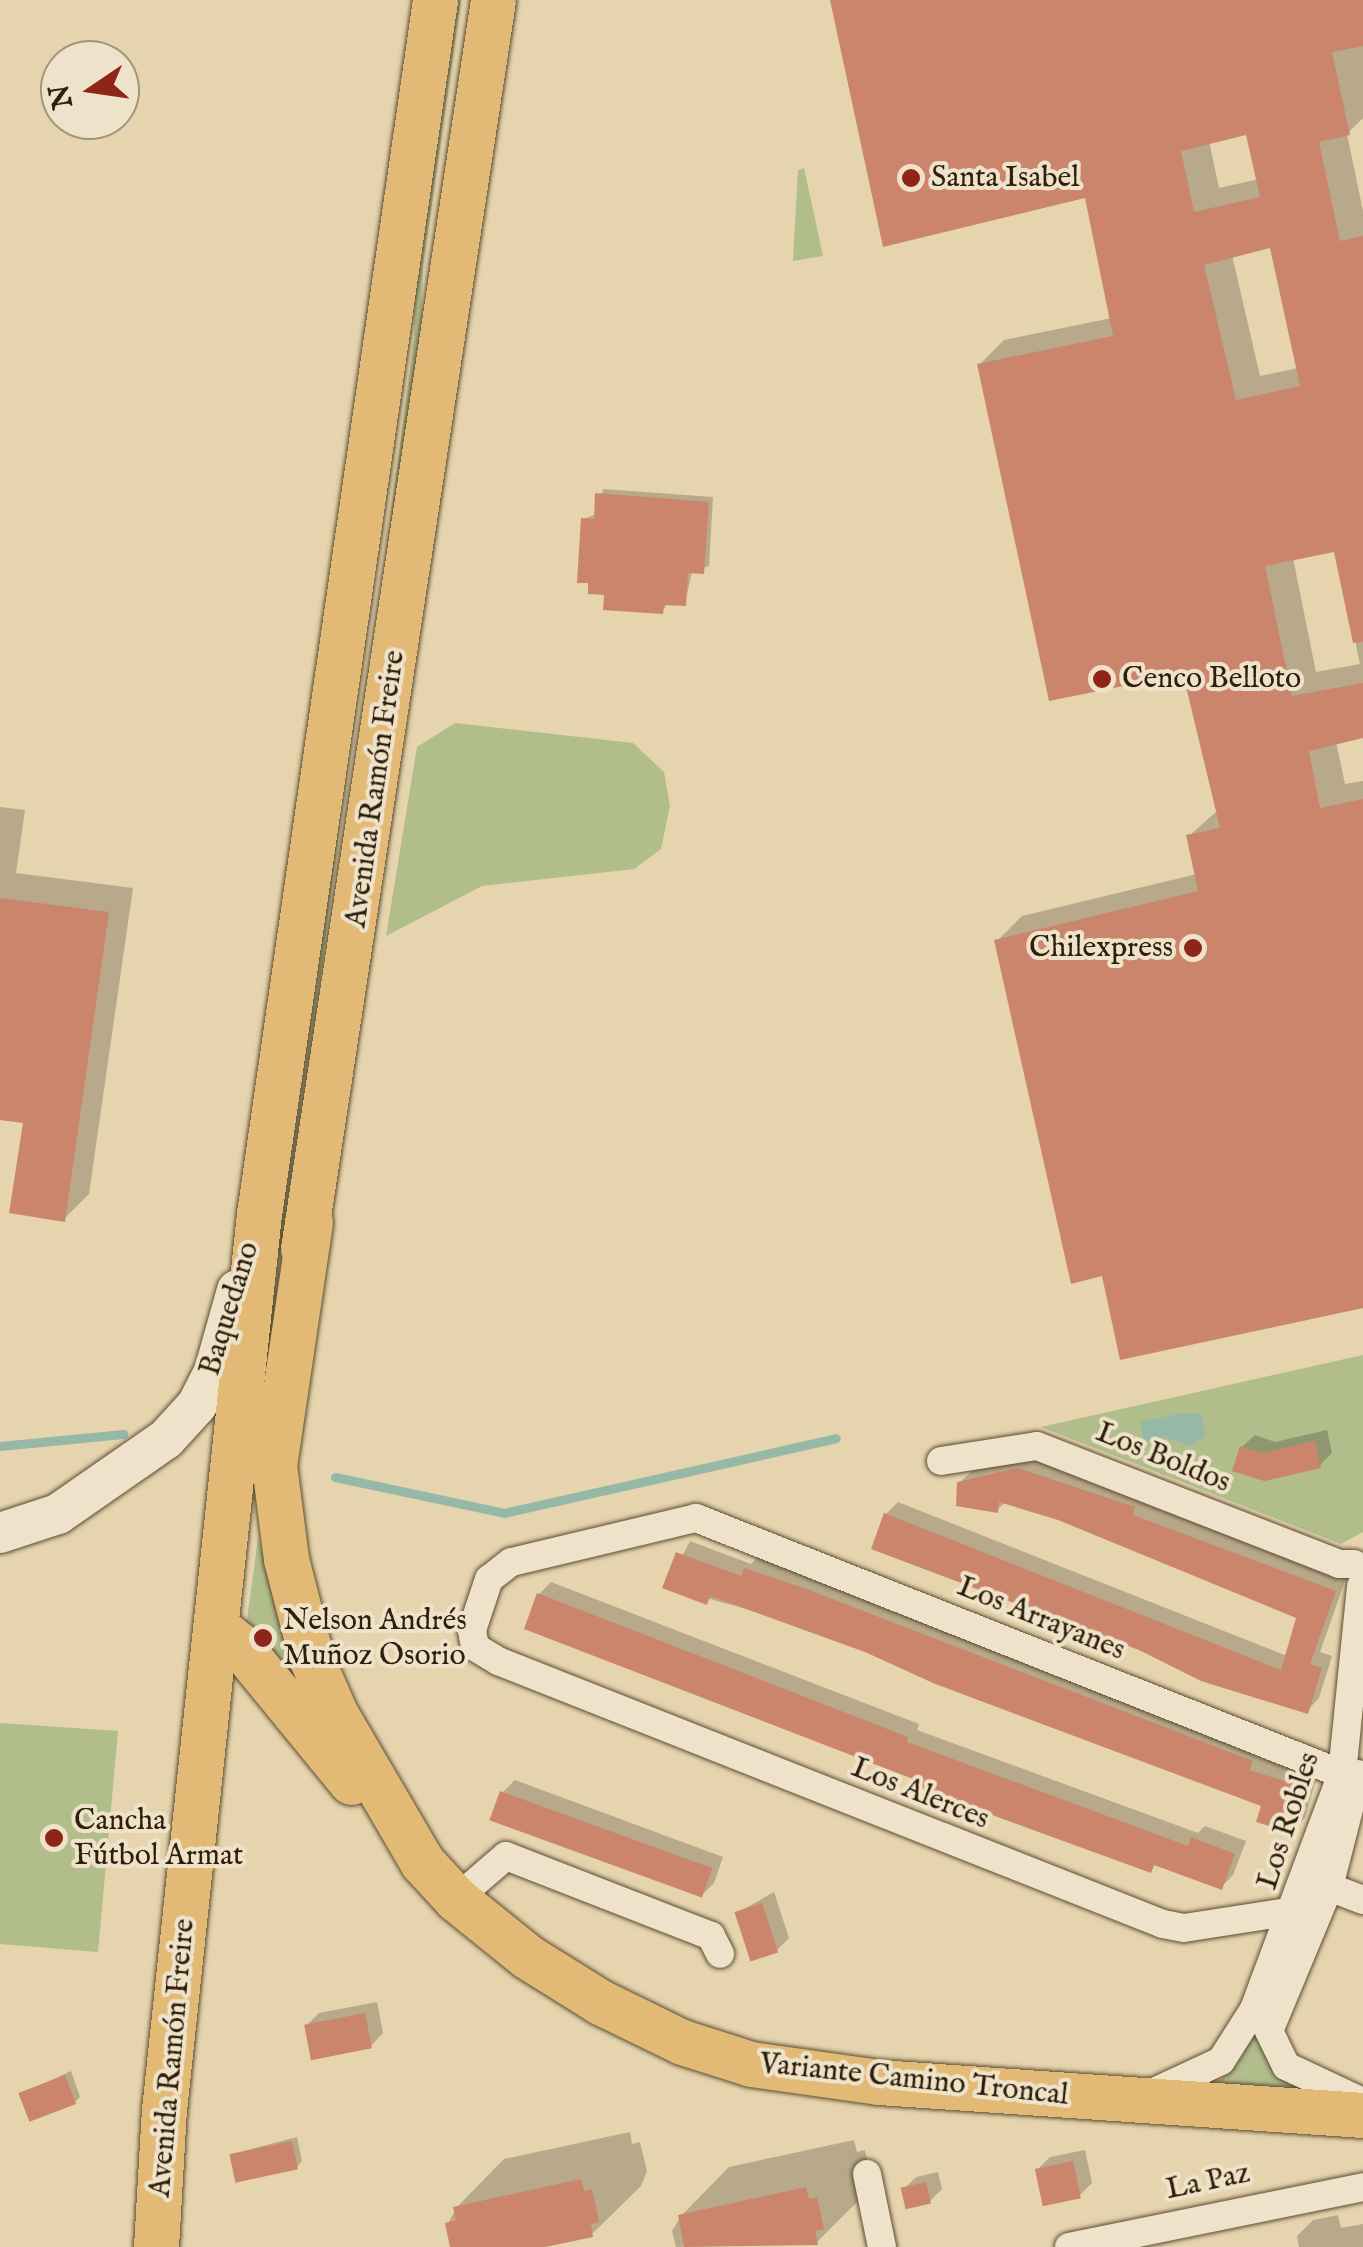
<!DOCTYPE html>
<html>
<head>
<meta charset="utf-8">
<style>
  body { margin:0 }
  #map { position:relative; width:1363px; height:2247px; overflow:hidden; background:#e5d4ad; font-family:"IM FELL English",serif }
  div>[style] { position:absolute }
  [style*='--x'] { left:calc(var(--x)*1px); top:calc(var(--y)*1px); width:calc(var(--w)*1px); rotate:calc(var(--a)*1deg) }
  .green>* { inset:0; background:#b2bd8c }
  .water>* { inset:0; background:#96b8a7 }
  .shadow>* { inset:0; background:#0003 }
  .stream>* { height:9px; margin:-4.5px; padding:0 4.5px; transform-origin:4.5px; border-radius:4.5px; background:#96b8a7 }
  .building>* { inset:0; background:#cb856d; transform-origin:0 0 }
  .roads { filter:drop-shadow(0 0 2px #5c4c33) drop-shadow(0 0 2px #5c4c33) }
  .street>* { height:28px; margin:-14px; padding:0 14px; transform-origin:14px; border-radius:14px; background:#eee3ca }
  .secondary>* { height:40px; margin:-20px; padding:0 20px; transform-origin:20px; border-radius:20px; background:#eee3ca }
  .primary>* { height:45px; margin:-22.5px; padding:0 22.5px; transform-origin:22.5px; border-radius:22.5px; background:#e2ba76 }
  .dots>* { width:28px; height:28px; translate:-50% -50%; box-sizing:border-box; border:5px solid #eee3ca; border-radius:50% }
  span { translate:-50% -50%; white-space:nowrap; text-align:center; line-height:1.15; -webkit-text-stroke:8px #eee3ca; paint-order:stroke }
  .poi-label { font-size:30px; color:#2f1f0a }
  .left { translate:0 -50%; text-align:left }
  .right { translate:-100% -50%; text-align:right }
  .street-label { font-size:30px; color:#2f1f0a }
  .north { position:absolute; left:40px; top:40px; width:100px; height:100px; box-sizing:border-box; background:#eee3ca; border:2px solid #a2957d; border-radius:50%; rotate:257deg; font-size:28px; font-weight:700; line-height:40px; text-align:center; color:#2f1f0a }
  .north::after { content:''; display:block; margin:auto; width:35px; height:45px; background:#8f2418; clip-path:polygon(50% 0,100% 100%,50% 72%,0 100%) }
</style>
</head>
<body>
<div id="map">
  <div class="green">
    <i style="clip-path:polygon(452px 0,461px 0,423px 267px,421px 337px,381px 596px,414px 336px,415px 266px)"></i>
    <i style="clip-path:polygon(804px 168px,823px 256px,793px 261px,798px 170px)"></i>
    <i style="clip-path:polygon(455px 723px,633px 743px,664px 772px,670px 806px,661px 849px,634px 869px,482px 886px,386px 936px,417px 747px)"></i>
    <i style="clip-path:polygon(350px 737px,284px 1278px,263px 1380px,255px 1379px)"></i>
    <i style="clip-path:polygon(1363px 1355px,1363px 1532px,1341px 1544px,1041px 1427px)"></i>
    <i style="clip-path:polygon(258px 1538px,305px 1699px,246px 1627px)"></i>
    <i style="clip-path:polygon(0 1723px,118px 1731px,98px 1952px,0 1944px)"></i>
    <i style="clip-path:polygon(1258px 2021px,1275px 2069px,1303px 2090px,1216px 2085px,1242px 2056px)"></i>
  </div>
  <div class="water">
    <i style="clip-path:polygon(1182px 1413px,1202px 1414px,1205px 1436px,1190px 1446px,1165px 1437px,1144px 1442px,1140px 1422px)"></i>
  </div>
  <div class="shadow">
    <i style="clip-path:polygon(evenodd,833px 0,1363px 0,1363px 118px,1347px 134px,1363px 211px,1363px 736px,1336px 742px,1345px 784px,1363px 781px,1363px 1302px,1104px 1273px,997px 941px,1022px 916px,1197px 874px,1189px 836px,1218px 810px,1185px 671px,979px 365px,1004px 340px,1112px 318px,1087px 195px,833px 0,1248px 132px,1259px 179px,1219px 188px,1209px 141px,1248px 132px,833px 0,1272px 245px,1298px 368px,1260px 376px,1232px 255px,1272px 245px,833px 0,1336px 549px,1360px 664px,1316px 672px,1293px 558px,1336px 549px)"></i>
    <i style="clip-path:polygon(603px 489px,713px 497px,709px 566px,692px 571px,685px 604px,668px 603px,662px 612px,607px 593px,584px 519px,596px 514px)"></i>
    <i style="clip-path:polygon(0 807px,25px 810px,16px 873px,133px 888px,89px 1194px,64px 1219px,26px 1121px,0 1117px)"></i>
    <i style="clip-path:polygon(1327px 1430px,1332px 1453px,1320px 1465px,1264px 1479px,1242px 1447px,1255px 1435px,1275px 1442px)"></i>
    <i style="clip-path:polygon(1032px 1457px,1146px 1495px,1143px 1502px,1346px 1578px,1320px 1652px,1332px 1656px,1319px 1698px,1307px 1711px,886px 1514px,898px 1502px,1287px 1656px,1300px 1616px,1059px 1518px,1006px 1502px,997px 1510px,959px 1483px,972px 1471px)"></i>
    <i style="clip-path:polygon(690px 1541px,751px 1564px,758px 1557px,1263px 1749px,1260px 1758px,1317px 1776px,1305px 1818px,1292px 1830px,1264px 1804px,776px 1617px,666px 1587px)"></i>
    <i style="clip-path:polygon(551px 1582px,919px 1724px,917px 1730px,1198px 1833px,1205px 1826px,1246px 1841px,1233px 1875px,1221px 1887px,1157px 1863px,1150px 1870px,916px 1778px,539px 1594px)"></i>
    <i style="clip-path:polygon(515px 1780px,723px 1857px,714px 1883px,702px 1895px,503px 1792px)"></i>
    <i style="clip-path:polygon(774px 1892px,789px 1938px,777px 1950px,737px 1913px)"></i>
    <i style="clip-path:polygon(377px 2002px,383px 2033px,371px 2046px,307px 2025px,319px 2013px)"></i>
    <i style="clip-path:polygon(71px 2071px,80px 2097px,75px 2102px,21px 2094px)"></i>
    <i style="clip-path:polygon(630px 2132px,632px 2144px,640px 2142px,647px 2171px,641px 2186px,592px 2234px,534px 2247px,453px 2247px,448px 2224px,456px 2208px,504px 2159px)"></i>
    <i style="clip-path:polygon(297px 2137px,302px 2161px,297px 2167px,232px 2154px)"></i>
    <i style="clip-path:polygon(854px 2140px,857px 2152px,865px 2150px,871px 2179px,865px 2194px,817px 2242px,676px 2247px,672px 2231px,681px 2216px,729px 2167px)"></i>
    <i style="clip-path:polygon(1085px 2150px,1092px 2183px,1080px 2195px,1038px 2169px,1050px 2157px)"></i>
    <i style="clip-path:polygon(938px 2172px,942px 2189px,930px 2201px,904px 2189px,916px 2177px)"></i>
    <i style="clip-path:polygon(1338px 2215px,1341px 2228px,1363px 2224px,1363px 2247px,1299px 2247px,1297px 2236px,1313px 2220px)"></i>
  </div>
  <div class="stream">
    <i style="--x:0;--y:1446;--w:124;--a:-5.6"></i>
    <i style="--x:335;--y:1477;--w:173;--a:12"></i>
    <i style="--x:504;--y:1513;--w:340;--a:-12.7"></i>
  </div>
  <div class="building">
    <i style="clip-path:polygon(evenodd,830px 0,1363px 0,1363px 46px,1332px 52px,1350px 135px,1319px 142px,1340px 241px,1363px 236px,1363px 642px,1353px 643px,1334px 552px,1265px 566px,1292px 696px,1363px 683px,1363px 738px,1309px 751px,1320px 808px,1363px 799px,1363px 1308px,1120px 1360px,1102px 1276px,1071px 1284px,994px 940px,1198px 891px,1186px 835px,1220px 828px,1183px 674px,1049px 701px,977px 364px,1113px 336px,1085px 198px,883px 247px,830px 0,1246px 135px,1260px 197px,1194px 212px,1181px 151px,1246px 135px,830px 0,1270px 248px,1300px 386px,1236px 400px,1204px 265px,1270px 248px)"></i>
    <i style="clip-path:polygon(595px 493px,709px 502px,704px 574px,688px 573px,686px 606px,664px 605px,663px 614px,603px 610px,604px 595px,588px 594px,588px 583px,577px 583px,581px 518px,594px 519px)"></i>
    <i style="clip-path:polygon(0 898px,109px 912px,65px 1222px,9px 1213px,23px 1123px,0 1120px)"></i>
    <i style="clip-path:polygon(1315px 1441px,1321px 1468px,1264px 1481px,1232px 1471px,1240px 1446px,1262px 1453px)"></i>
    <i style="clip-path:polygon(1018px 1468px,1135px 1507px,1133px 1515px,1336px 1591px,1310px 1664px,1322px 1668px,1308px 1714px,1201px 1681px,1139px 1650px,871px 1549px,884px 1513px,1281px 1670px,1296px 1618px,1058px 1520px,999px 1502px,998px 1513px,956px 1506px,957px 1482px)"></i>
    <i style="clip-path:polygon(676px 1552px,741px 1576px,744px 1568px,809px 1590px,1253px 1761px,1249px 1770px,1307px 1788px,1293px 1833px,1256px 1822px,1261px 1806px,933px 1683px,865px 1652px,710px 1596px,707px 1605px,662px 1588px)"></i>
    <i style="clip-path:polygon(537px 1593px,908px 1737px,907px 1742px,1188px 1846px,1191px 1837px,1235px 1854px,1222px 1890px,1154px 1865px,1151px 1873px,910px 1785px,913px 1779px,524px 1629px)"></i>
    <i style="left:500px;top:1791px;width:226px;height:31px;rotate:20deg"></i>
    <i style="left:762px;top:1903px;width:52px;height:29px;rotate:72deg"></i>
    <i style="left:365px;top:2013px;width:36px;height:62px;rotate:79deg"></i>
    <i style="left:65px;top:2075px;width:31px;height:50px;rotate:69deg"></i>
    <i style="left:292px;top:2141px;width:29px;height:64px;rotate:78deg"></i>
    <i style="left:1073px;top:2161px;width:38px;height:39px;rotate:78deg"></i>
    <i style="clip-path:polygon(581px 2179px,584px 2191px,592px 2189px,599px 2222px,591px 2224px,593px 2237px,545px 2247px,450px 2247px,445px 2223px,456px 2220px,453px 2207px)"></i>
    <i style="left:926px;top:2182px;width:22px;height:26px;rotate:77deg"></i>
    <i style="clip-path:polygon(806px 2187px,809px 2199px,817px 2197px,824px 2229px,815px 2231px,818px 2245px,684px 2247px,678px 2215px)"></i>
  </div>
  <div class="roads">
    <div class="street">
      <i style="--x:941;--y:1461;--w:97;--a:-8.9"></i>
      <i style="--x:1037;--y:1446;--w:324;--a:21.3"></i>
      <i style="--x:1339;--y:1564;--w:15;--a:0"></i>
      <i style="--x:1358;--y:1774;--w:117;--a:104.4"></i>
      <i style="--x:1329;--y:1887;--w:156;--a:112.6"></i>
      <i style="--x:1269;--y:2031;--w:39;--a:64"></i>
      <i style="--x:1286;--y:2066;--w:85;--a:25.1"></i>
      <i style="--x:1355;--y:1789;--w:20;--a:-131"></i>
      <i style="--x:1342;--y:1774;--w:695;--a:-158.38"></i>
      <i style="--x:696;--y:1518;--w:190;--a:166.6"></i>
      <i style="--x:511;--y:1562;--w:28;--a:142"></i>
      <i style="--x:489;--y:1579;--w:54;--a:108.4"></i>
      <i style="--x:472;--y:1630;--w:17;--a:80"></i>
      <i style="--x:475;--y:1647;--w:27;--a:31"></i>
      <i style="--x:498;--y:1661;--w:715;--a:21.58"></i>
      <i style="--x:1163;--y:1924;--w:21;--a:11"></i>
      <i style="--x:1184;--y:1928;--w:111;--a:-8.8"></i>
      <i style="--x:1294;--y:1911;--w:42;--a:-34.4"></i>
      <i style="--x:1329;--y:1887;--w:36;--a:21"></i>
      <i style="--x:456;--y:1899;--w:66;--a:-40.7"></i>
      <i style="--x:506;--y:1856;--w:220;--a:21.3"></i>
      <i style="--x:711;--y:1936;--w:20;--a:63"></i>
      <i style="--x:1152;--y:2093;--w:76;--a:-24.9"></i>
      <i style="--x:1221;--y:2061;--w:62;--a:-57.6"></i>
      <i style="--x:1254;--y:2009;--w:251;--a:-69.5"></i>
      <i style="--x:1342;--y:1774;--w:189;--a:-84.2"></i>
      <i style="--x:867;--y:2174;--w:75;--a:78.4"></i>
      <i style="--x:1069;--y:2247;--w:300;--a:-11.5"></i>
    </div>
    <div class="secondary">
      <i style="--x:0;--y:1533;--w:61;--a:-18.1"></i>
      <i style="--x:58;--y:1514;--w:131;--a:-34.8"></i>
      <i style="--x:166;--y:1439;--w:46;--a:-47.6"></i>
      <i style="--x:197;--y:1405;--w:37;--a:-63"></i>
      <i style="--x:214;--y:1372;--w:85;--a:-74.3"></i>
    </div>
    <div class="primary">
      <i style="--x:310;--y:1222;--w:246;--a:98.4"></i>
      <i style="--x:274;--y:1465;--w:95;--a:82.7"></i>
      <i style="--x:286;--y:1559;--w:104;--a:75.6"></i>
      <i style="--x:312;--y:1660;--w:58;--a:66.5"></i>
      <i style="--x:335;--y:1713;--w:173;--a:59.7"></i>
      <i style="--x:422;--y:1862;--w:50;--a:47.4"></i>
      <i style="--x:456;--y:1899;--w:92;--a:38.9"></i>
      <i style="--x:528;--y:1957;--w:85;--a:32"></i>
      <i style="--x:600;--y:2002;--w:91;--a:26"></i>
      <i style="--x:682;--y:2042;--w:72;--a:17.7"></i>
      <i style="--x:751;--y:2064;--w:129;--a:8"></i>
      <i style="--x:879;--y:2082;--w:485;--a:3.9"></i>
      <i style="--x:303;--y:1249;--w:1263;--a:-81.35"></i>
      <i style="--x:218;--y:1628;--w:27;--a:39"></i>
      <i style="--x:239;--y:1645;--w:177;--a:50.7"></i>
      <i style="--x:156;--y:2247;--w:137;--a:-86.7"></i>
      <i style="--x:164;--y:2110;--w:901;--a:-83.95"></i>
      <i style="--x:259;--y:1214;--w:1227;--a:-81.75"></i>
    </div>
  </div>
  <div class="dots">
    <i style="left:911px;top:178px;background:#8f2418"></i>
    <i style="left:1102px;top:679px;background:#8f2418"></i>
    <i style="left:1193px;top:948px;background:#8f2418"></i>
    <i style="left:263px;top:1638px;background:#8f2418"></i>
    <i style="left:54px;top:1838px;background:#8f2418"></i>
  </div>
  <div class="poi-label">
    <span class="left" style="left:931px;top:178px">Santa Isabel</span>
    <span class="left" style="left:1122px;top:679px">Cenco Belloto</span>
    <span class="right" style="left:1173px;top:948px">Chilexpress</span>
    <span class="left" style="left:283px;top:1638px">Nelson Andrés<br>Muñoz Osorio</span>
    <span class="left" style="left:74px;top:1838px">Cancha<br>Fútbol Armat</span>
  </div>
  <div class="street-label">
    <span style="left:376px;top:789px;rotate:-82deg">Avenida Ramón Freire</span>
    <span style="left:230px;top:1309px;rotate:-73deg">Baquedano</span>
    <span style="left:1163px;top:1458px;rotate:22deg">Los Boldos</span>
    <span style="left:1041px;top:1619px;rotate:22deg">Los Arrayanes</span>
    <span style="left:920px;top:1794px;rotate:22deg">Los Alerces</span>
    <span style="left:1289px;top:1821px;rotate:-72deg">Los Robles</span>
    <span style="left:173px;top:2058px;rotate:-85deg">Avenida Ramón Freire</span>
    <span style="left:914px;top:2080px;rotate:6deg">Variante Camino Troncal</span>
    <span style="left:1208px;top:2182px;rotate:-12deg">La Paz</span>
  </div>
  <div class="north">N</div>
</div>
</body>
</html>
